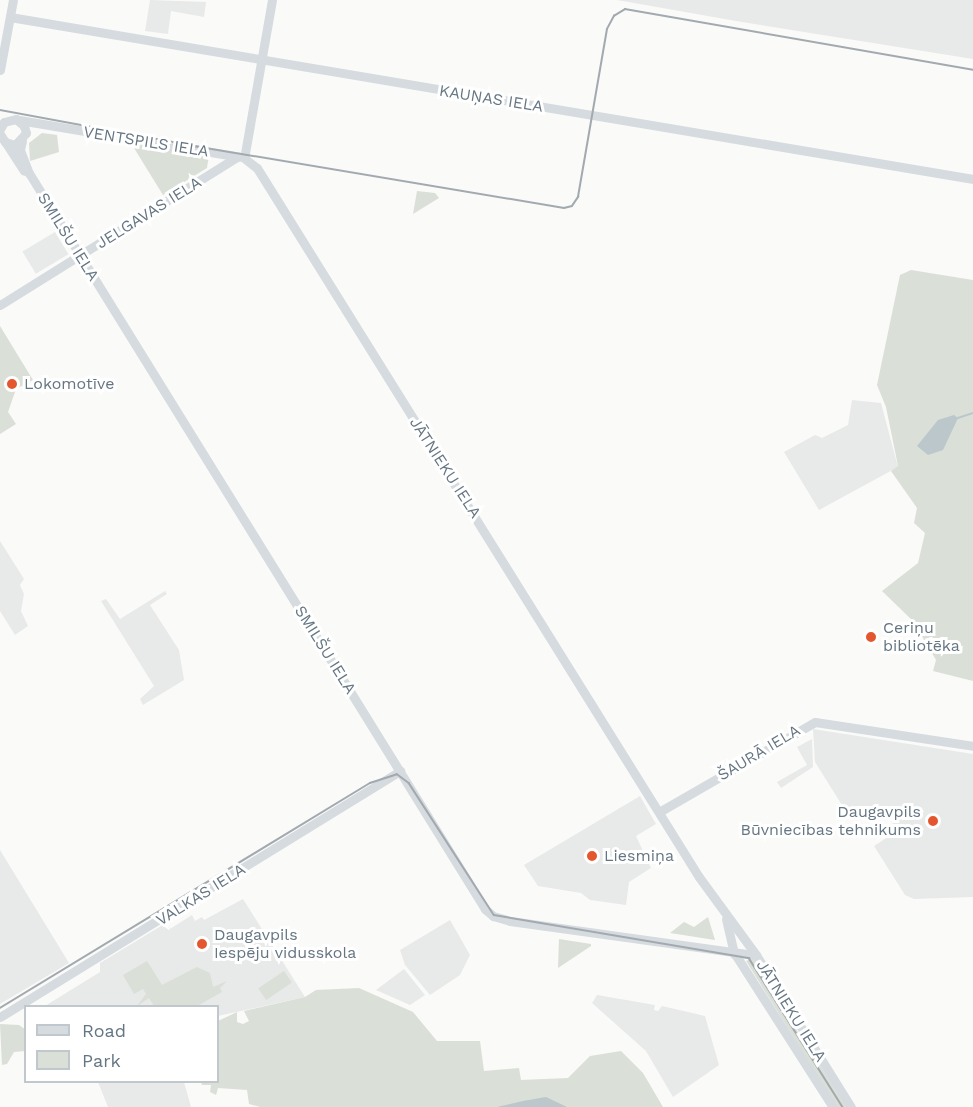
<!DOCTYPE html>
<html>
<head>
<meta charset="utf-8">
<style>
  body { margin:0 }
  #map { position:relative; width:973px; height:1107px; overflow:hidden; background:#fafaf8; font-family:"Work Sans",sans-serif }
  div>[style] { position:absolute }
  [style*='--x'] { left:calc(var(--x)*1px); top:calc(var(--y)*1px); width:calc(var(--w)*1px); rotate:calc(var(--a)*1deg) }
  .built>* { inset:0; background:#e8e9e9; transform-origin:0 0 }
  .green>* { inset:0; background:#dadfd7; transform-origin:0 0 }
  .water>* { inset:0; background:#bbc7cb }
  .stream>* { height:1.5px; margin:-0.75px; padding:0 0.75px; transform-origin:0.75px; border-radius:0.75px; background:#bbc7cb }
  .secondary>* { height:9px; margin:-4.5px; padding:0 4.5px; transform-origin:4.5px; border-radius:4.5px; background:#d6dbdf }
  .tram>* { height:1.5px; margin:-0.75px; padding:0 0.75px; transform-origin:0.75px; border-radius:0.75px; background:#a2aab0 }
  .dots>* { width:16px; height:16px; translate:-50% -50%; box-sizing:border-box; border:3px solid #fff; border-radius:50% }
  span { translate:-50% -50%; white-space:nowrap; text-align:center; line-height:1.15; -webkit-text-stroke:6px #fff; paint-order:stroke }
  .street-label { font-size:16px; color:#657683 }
  .poi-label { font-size:16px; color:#657683 }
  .left { translate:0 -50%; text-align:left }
  .right { translate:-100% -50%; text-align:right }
  .legend { position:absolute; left:24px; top:1005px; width:195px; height:78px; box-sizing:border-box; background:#fff; border:2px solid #c1c8cd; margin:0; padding:8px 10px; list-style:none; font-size:18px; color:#657683 }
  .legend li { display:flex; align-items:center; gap:12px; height:30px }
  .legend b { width:30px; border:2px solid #c1c8cd }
</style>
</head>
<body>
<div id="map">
  <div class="built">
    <i style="clip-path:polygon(150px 0,206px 2px,204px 17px,171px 11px,168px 34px,145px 31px)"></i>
    <i style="clip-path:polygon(617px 0,973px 0,973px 59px,736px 21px)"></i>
    <i style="left:55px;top:232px;width:26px;height:38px;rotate:59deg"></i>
    <i style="clip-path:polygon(852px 400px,881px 403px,898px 467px,819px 510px,784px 452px,815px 435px,822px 438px,848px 425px)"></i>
    <i style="clip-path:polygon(0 541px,24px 579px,20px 585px,24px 594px,21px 611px,28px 626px,15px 635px,0 611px)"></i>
    <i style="clip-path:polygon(165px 591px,167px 594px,150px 605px,179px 650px,184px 680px,143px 705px,140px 699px,154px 686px,101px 601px,106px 599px,120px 619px)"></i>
    <i style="clip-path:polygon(813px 729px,973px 754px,973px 897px,914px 899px,905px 895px,874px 846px,891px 835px,893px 820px,850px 818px,815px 762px)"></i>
    <i style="clip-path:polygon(812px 739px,813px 767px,781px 788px,777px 782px,807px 765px,797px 747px)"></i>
    <i style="clip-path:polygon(640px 796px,656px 824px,636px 836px,651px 868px,629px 882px,626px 905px,590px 900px,581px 893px,538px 886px,524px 865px)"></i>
    <i style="clip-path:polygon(0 850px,69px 963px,0 1004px)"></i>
    <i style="clip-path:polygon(243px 899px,305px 997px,218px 1016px,218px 1006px,45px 1006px,100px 972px,100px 963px,166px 923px,170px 929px,192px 915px,195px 921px,202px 917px,204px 920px)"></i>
    <i style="clip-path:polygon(450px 920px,470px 955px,460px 975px,430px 995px,405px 965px,400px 950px)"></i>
    <i style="clip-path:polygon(404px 969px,425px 995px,410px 1005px,376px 990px)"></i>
    <i style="clip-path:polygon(597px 995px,655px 1005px,654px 1010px,658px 1011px,662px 1006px,705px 1016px,719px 1065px,673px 1097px,646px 1051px,592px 1003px)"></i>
    <i style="clip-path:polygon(98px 1082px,184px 1082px,191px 1107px,108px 1107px)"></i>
  </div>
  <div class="green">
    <i style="clip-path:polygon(42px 133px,57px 135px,59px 152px,30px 161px,29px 143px)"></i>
    <i style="clip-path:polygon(137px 143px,209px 155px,207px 168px,163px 195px,134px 148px)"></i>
    <i style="clip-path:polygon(417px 191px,435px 193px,439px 198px,413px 214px)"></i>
    <i style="clip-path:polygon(911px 270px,973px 280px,973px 681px,933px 671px,936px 660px,913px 621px,882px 591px,918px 563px,925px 533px,914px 523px,917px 508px,891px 471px,898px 466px,886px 407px,877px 385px,900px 275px)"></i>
    <i style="clip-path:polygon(0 326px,33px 380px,16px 389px,8px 412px,16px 424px,0 434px)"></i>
    <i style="clip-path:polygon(708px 917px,715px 940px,670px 933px,684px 922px,694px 927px)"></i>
    <i style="clip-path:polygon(559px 939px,591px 944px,591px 946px,558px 968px)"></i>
    <i style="clip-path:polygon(753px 958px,796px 1029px,847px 1107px,837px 1107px,746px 961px)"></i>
    <i style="clip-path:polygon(147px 961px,162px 985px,197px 967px,210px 973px,213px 987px,227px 981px,220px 988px,222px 992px,197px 1006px,154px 1006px,149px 998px,137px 1006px,146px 994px,143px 989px,134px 994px,123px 975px)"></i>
    <i style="left:284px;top:971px;width:14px;height:31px;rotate:56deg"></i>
    <i style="clip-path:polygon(359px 988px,413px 1012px,437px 1041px,480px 1041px,484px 1071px,519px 1068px,521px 1080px,568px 1078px,590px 1056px,621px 1051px,643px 1073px,663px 1107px,260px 1107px,249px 1104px,247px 1090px,218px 1088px,216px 1095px,210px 1092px,211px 1085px,202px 1085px,201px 1082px,218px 1082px,218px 1021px,237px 1012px,237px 1022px,243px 1024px,249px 1021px,244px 1011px,305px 997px,316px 990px)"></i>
    <i style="clip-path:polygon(0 1024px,19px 1025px,26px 1030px,25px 1051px,14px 1052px,7px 1064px,2px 1065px)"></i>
  </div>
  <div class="water">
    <i style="clip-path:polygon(954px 415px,958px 418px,943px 450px,928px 455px,917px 446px,938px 420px)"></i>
    <i style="clip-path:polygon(546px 1097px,567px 1107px,497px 1107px,523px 1101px)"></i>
  </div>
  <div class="stream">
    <i style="--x:958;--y:418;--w:16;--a:-18"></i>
  </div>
  <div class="secondary">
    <i style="--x:272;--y:0;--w:160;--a:100"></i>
    <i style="--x:244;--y:158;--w:16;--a:38"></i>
    <i style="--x:257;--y:168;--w:835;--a:58.06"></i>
    <i style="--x:699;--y:877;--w:97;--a:53.8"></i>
    <i style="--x:756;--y:955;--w:179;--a:58"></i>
    <i style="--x:10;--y:17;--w:977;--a:9.55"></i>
    <i style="--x:0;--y:70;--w:71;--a:-79.5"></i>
    <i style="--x:19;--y:120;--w:223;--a:9.5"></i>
    <i style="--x:0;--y:129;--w:8;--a:-60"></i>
    <i style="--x:4;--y:122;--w:12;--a:-14"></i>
    <i style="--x:16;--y:119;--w:11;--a:41"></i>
    <i style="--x:24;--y:126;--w:7;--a:74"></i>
    <i style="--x:26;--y:133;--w:16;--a:133"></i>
    <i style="--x:15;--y:145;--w:10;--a:-163"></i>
    <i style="--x:5;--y:142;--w:9;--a:-122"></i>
    <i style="--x:22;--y:141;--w:9;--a:103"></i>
    <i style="--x:20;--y:150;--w:25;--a:69"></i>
    <i style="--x:29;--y:173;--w:866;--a:58.22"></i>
    <i style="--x:485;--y:909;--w:11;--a:41"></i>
    <i style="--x:493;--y:916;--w:18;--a:16"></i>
    <i style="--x:510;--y:921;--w:248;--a:7.9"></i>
    <i style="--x:6;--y:143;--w:33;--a:57"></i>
    <i style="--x:0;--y:305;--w:279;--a:-32"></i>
    <i style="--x:659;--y:812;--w:180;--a:-30"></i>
    <i style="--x:815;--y:722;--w:160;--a:8.6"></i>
    <i style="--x:726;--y:919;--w:36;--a:77"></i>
    <i style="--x:735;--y:954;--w:182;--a:57.4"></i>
    <i style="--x:0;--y:1017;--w:470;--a:-31.6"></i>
  </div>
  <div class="tram">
    <i style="--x:0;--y:110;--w:203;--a:10.5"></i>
    <i style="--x:194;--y:146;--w:375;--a:9.5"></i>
    <i style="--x:564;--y:208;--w:8;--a:-14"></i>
    <i style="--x:572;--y:206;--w:11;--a:-56"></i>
    <i style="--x:578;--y:197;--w:170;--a:-80.2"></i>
    <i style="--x:607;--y:29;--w:15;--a:-62"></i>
    <i style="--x:614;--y:16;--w:13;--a:-32"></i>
    <i style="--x:625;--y:9;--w:353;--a:9.9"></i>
    <i style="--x:0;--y:1008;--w:433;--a:-31.3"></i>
    <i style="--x:370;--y:783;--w:28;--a:-18"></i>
    <i style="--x:397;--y:774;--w:15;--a:37"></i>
    <i style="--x:409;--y:783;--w:157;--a:57.2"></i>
    <i style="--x:494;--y:915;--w:259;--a:9.6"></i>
    <i style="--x:749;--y:958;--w:176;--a:57.8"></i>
  </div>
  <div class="dots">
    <i style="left:12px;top:384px;background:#e4572e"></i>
    <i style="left:871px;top:637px;background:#e4572e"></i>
    <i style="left:933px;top:821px;background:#e4572e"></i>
    <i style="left:592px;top:856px;background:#e4572e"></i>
    <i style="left:202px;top:944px;background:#e4572e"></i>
  </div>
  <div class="street-label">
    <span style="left:491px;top:99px;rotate:9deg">KAUŅAS IELA</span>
    <span style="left:146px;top:142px;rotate:9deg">VENTSPILS IELA</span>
    <span style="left:149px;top:213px;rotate:-32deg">JELGAVAS IELA</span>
    <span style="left:68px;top:237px;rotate:58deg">SMILŠU IELA</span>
    <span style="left:445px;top:468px;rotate:57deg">JĀTNIEKU IELA</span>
    <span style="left:325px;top:650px;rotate:58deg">SMILŠU IELA</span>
    <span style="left:759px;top:753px;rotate:-31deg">ŠAURĀ IELA</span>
    <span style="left:201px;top:895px;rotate:-32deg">VALKAS IELA</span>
    <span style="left:791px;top:1011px;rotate:58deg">JĀTNIEKU IELA</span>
  </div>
  <div class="poi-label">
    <span class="left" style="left:24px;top:384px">Lokomotīve</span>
    <span class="left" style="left:883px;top:637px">Ceriņu<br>bibliotēka</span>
    <span class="right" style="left:921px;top:821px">Daugavpils<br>Būvniecības tehnikums</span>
    <span class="left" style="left:604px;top:856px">Liesmiņa</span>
    <span class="left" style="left:214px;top:944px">Daugavpils<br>Iespēju vidusskola</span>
  </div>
  <ul class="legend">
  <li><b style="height:8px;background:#d6dbdf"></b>Road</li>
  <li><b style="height:16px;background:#dadfd7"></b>Park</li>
  </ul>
</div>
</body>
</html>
